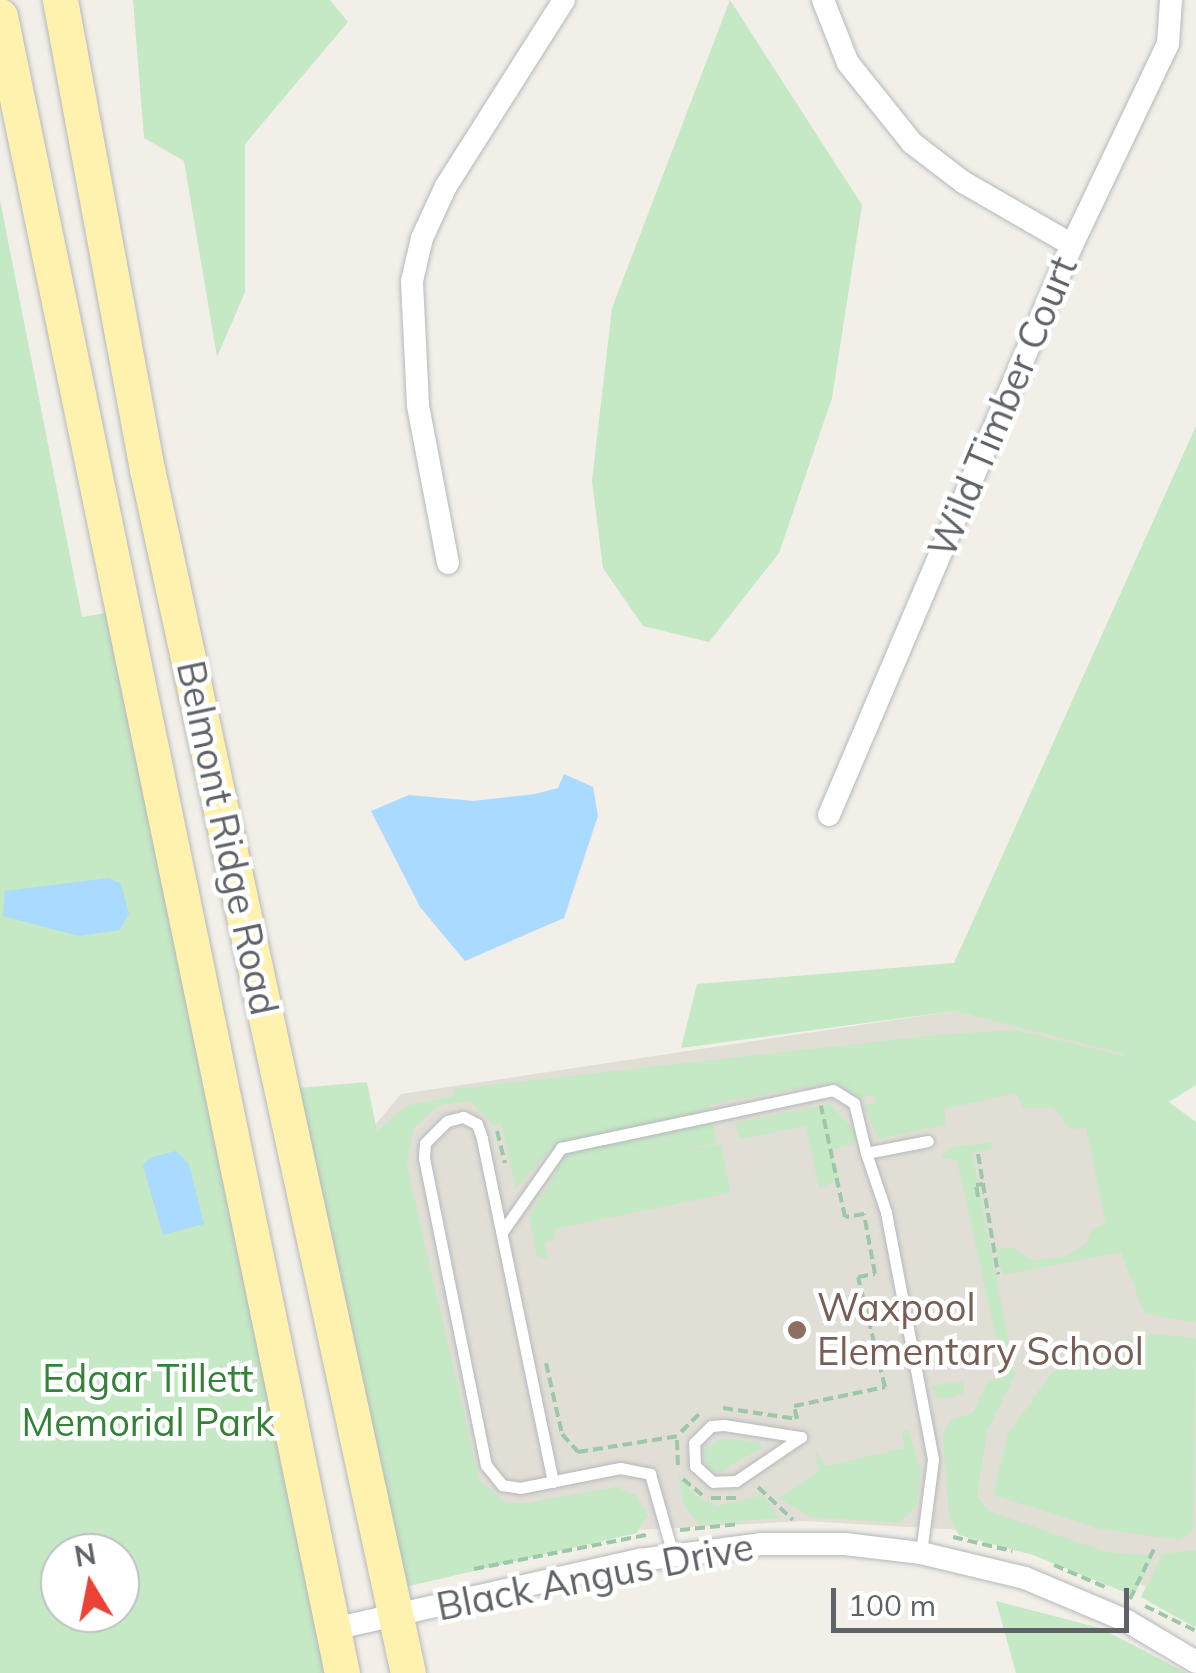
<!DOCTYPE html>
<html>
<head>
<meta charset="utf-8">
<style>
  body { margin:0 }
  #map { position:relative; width:1196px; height:1673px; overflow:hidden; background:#f1efe8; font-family:Mulish,sans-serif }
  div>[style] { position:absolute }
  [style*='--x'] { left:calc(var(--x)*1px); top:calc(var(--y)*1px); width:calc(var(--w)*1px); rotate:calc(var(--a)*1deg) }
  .education>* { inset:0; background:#e1ded6 }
  .green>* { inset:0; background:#c5e8c5 }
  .water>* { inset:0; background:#aadaff }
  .path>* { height:4px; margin-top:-2px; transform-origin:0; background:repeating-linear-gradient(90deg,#9cc7a9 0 10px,transparent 0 15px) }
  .roads { filter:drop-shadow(0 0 2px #b5b8bc) drop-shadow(0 0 2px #b5b8bc) }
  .lane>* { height:11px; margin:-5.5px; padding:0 5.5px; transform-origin:5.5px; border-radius:5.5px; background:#fff }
  .street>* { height:22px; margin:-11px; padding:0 11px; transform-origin:11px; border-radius:11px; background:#fff }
  .primary>* { height:35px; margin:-17.5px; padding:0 17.5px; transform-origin:17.5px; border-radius:17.5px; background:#fff2af }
  .dots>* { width:28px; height:28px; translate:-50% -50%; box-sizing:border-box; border:5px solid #fff; border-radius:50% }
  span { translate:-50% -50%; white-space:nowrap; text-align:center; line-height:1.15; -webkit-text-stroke:9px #fff; paint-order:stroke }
  .street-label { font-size:38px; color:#5f6368 }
  .education-label { font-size:38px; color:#785e54 }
  .left { translate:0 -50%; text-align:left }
  .park-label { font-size:38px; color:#348238 }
  .north { position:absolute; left:40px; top:1533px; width:100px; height:100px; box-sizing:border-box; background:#fff; border:2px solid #bfc1c3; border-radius:50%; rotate:350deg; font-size:28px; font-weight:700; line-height:40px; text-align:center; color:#5f6368 }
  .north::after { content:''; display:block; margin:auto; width:35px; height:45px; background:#ea4335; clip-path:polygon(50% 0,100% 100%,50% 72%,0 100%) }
  .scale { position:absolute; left:831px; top:1588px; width:298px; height:45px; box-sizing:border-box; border:5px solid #5f6368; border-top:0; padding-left:12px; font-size:30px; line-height:35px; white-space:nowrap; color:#5f6368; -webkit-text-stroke:8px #fff; paint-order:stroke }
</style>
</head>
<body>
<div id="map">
  <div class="education">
    <i style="clip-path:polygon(954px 1011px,1125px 1054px,1169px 1102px,1196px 1147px,1196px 1605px,998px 1532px,804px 1521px,637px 1530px,473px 1563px,359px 1144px,401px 1094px)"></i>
  </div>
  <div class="green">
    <i style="clip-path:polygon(133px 0,330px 0,348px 22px,245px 144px,245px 292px,217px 357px,184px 161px,144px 138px)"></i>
    <i style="clip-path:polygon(730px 0,862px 205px,832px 398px,779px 553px,709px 642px,643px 626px,603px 568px,592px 481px,612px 308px)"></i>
    <i style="clip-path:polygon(evenodd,0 200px,82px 617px,130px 609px,356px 1673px,0 1673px,0 200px,60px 1553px,120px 1553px,120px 1613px,60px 1613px,60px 1553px)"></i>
    <i style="clip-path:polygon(1196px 426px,1196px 1085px,1169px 1102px,1196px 1122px,1196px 1323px,1144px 1313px,1121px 1252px,1003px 1275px,996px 1250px,1011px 1247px,1033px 1261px,1066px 1256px,1086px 1244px,1091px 1229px,1106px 1224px,1086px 1128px,1070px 1129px,1053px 1108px,1023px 1108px,1016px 1093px,945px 1109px,945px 1125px,878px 1139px,864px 1105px,876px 1103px,874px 1095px,860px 1098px,835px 1082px,710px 1104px,717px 1143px,680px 1151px,721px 1144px,730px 1193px,554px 1229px,556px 1239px,544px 1242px,548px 1259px,537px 1256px,529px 1216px,556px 1174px,553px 1145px,516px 1189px,501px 1123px,493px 1125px,471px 1101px,439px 1105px,413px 1129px,407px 1166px,479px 1480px,505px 1502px,526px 1503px,616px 1487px,636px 1495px,648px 1515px,637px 1533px,392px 1590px,287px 1089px,367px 1082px,377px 1131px,406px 1106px,454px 1096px,454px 1089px,937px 1035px,1015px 1030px,1124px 1056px,1135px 1066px,1124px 1054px,954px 1011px,681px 1048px,697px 984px,954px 963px)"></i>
    <i style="clip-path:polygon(830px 1104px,858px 1135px,853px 1145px,832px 1149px,839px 1180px,819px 1188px,806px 1126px,740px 1139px,735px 1123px)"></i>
    <i style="clip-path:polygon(992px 1142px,991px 1149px,972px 1153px,1015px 1375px,987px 1431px,977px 1496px,989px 1511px,1106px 1552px,1153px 1556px,1134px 1596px,1033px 1555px,959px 1535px,949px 1517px,943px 1433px,951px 1420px,973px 1413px,988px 1380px,1004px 1374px,957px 1160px,941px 1157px,949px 1148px)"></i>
    <i style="clip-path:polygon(1154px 1334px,1196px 1338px,1193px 1530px,1180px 1540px,1101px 1529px,993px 1495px,1008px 1434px,1050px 1375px,1082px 1351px)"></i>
    <i style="clip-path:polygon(963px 1381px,964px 1392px,954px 1397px,937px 1398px,932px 1386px)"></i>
    <i style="clip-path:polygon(908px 1430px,921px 1471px,916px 1506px,900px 1523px,810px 1517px,778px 1498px,819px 1471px,815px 1450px,826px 1466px,905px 1448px,902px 1432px)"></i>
    <i style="clip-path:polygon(721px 1438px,760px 1443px,762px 1448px,718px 1473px,707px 1468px,702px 1451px)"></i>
    <i style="clip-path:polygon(678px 1475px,696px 1496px,717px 1506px,763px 1495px,779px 1518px,700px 1524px,685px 1508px)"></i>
    <i style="clip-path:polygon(1196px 1550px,1196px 1628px,1141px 1597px,1162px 1554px)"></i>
    <i style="clip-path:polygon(996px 1601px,1100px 1628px,1187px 1673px,1016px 1673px)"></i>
  </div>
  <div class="water">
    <i style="clip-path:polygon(564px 774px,593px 787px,598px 816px,564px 918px,465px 961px,420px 907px,371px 811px,409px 795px,474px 801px,535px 794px,558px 788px)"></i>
    <i style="clip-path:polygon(109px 878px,121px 884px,129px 914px,120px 930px,79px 936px,3px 916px,5px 891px)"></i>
    <i style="clip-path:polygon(176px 1151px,189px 1164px,204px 1224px,163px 1235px,143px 1166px,149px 1158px)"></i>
  </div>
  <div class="path">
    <i style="--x:497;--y:1131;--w:33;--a:76"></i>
    <i style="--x:978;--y:1154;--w:122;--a:80.5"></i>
    <i style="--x:978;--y:1197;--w:12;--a:-99"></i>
    <i style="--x:976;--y:1185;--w:7;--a:-8"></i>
    <i style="--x:546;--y:1363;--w:73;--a:77.3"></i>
    <i style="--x:562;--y:1434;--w:24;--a:48"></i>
    <i style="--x:578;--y:1452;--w:102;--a:-9"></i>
    <i style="--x:723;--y:1408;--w:75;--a:8.5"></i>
    <i style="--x:797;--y:1419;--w:13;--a:-103"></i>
    <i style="--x:794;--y:1406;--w:93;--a:-11.8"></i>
    <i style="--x:885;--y:1387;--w:113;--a:-103.8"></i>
    <i style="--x:858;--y:1277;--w:17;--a:-10"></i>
    <i style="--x:875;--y:1274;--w:61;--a:-100.4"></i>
    <i style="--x:864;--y:1214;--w:19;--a:171"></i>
    <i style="--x:845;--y:1217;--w:114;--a:-102.2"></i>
    <i style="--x:681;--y:1432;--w:25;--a:-45"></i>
    <i style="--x:677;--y:1440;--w:25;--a:88"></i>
    <i style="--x:683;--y:1479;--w:25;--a:40"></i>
    <i style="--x:758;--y:1487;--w:48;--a:43.3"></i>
    <i style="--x:711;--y:1498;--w:25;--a:0"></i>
    <i style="--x:680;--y:1530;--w:60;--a:-5.7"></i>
    <i style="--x:953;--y:1537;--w:61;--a:13.3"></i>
    <i style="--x:1054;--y:1565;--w:56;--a:23.3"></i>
    <i style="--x:474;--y:1569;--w:179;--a:-11.2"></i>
    <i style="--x:1130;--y:1599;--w:55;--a:-64.4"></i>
    <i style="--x:1145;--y:1606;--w:57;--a:26.1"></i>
  </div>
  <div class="roads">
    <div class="lane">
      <i style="--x:502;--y:1232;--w:103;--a:-54.9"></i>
      <i style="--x:561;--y:1148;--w:43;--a:-12.1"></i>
      <i style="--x:603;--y:1139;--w:235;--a:-12"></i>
      <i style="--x:833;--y:1090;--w:25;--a:32"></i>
      <i style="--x:854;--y:1103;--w:51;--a:76.5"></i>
      <i style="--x:724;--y:1425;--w:78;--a:8.9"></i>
      <i style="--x:801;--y:1437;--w:78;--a:145.9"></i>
      <i style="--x:736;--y:1481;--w:23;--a:178"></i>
      <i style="--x:713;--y:1482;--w:24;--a:-138"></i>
      <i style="--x:695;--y:1466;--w:23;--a:-92"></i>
      <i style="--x:694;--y:1443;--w:24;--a:-45"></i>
      <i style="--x:711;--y:1426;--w:13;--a:-4"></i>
      <i style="--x:553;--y:1482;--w:351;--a:-101.7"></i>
      <i style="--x:482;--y:1138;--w:15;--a:-110"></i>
      <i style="--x:477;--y:1124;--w:16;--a:-153"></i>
      <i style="--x:463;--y:1117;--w:16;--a:166"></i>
      <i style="--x:447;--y:1121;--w:31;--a:135"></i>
      <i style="--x:425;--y:1143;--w:15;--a:94"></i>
      <i style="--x:424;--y:1158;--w:313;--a:78.6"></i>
      <i style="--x:486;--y:1465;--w:26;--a:51"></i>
      <i style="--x:502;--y:1485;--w:18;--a:9"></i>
      <i style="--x:520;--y:1488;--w:102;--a:-11.3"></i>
      <i style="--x:620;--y:1468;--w:31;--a:11"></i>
      <i style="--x:650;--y:1474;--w:84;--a:74.1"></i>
      <i style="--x:921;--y:1553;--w:95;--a:-82.7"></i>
      <i style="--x:933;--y:1459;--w:251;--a:-100.8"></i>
      <i style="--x:886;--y:1212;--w:62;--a:-108.7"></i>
      <i style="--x:866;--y:1153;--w:63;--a:-11"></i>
    </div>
    <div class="street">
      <i style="--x:823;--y:0;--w:68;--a:68.4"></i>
      <i style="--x:848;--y:63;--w:102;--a:51.3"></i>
      <i style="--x:912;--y:143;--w:64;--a:37.4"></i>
      <i style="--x:963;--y:182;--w:126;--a:30"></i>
      <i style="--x:448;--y:563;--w:161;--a:-100.8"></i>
      <i style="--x:418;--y:405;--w:124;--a:-92.8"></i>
      <i style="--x:412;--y:281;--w:44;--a:-76.9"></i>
      <i style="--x:422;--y:238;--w:57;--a:-65.2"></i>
      <i style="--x:446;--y:186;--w:220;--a:-57.6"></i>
      <i style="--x:829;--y:815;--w:620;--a:-66.91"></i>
      <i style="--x:1072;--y:245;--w:223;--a:-64.5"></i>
      <i style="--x:1168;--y:44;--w:44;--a:-86.1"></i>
      <i style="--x:333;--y:1629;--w:315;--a:-12.7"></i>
      <i style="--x:640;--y:1560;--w:122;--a:-7.5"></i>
      <i style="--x:761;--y:1544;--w:84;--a:0"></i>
      <i style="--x:845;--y:1544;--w:77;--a:6.8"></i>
      <i style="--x:921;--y:1553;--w:107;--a:13.5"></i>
      <i style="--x:1025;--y:1578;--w:111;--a:22.9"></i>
      <i style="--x:1127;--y:1621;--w:80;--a:30.7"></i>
    </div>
    <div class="primary">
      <i style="--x:60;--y:0;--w:477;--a:79.5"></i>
      <i style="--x:147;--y:469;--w:1232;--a:77.77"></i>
      <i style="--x:0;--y:16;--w:1692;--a:78.34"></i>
    </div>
  </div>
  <div class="dots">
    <i style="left:797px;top:1330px;background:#8d6e63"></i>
  </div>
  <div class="street-label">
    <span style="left:1003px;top:407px;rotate:-67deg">Wild Timber Court</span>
    <span style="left:227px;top:838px;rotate:78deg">Belmont Ridge Road</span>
    <span style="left:595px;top:1577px;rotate:-11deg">Black Angus Drive</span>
  </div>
  <div class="education-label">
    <span class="left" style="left:817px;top:1330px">Waxpool<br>Elementary School</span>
  </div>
  <div class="park-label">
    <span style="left:148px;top:1401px">Edgar Tillett<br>Memorial Park</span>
  </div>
  <div class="north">N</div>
  <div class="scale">100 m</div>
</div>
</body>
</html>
